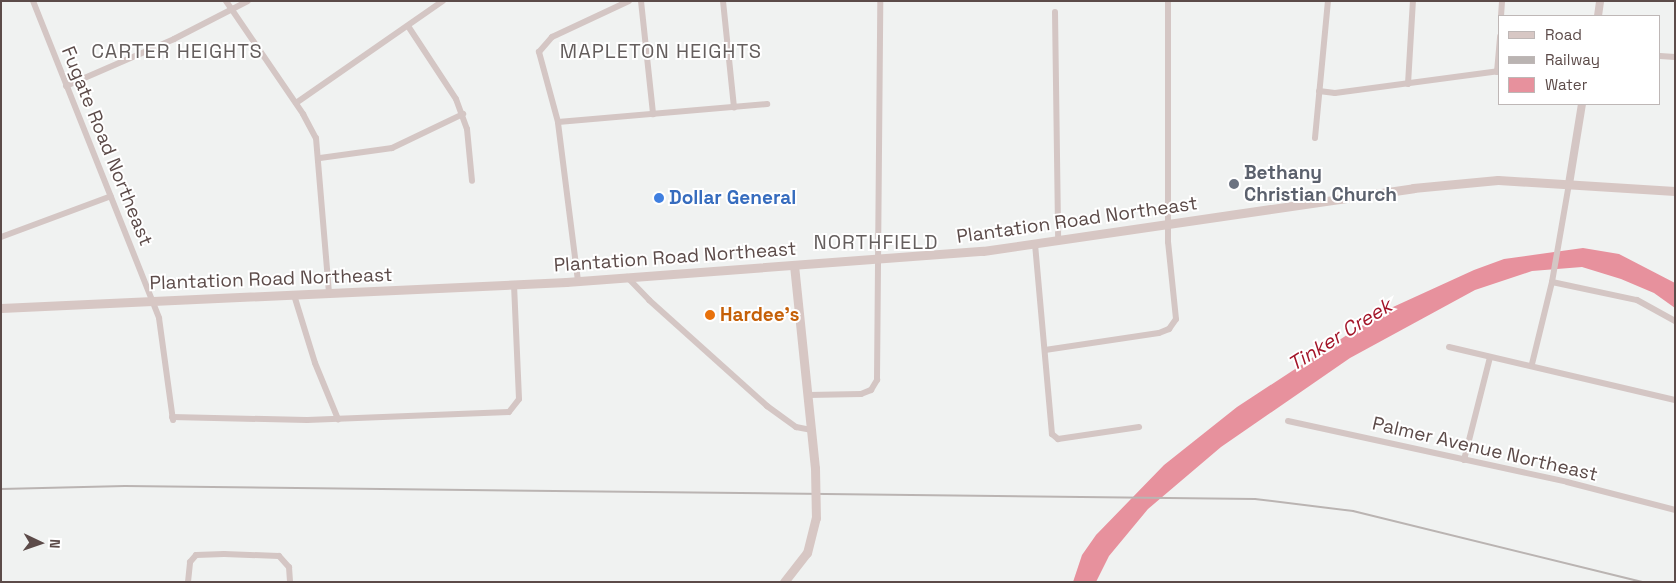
<!DOCTYPE html>
<html>
<head>
<meta charset="utf-8">
<style>
  body { margin:0 }
  #map { position:relative; width:1676px; height:583px; overflow:hidden; background:#f0f2f1; font-family:"Space Grotesk",sans-serif }
  div>[style] { position:absolute }
  [style*='--x'] { left:calc(var(--x)*1px); top:calc(var(--y)*1px); width:calc(var(--w)*1px); rotate:calc(var(--a)*1deg) }
  .water>* { inset:0; background:#e7919d }
  .minor>* { height:6px; margin:-3px; padding:0 3px; transform-origin:3px; border-radius:3px; background:#d4c6c4 }
  .tertiary>* { height:8px; margin:-4px; padding:0 4px; transform-origin:4px; border-radius:4px; background:#d4c6c4 }
  .secondary>* { height:9px; margin:-4.5px; padding:0 4.5px; transform-origin:4.5px; border-radius:4.5px; background:#d7c7c4 }
  .rail>* { height:2px; margin:-1px; padding:0 1px; transform-origin:1px; border-radius:1px; background:#bab4b2 }
  .secondary-bridge>* { height:9px; margin:-4.5px; padding:0 4.5px; transform-origin:4.5px; border-radius:4.5px; background:#d7c7c4 }
  .dots>* { width:14px; height:14px; translate:-50% -50%; box-sizing:border-box; border:2px solid #fff; border-radius:50% }
  span { translate:-50% -50%; white-space:nowrap; text-align:center; line-height:1.15; -webkit-text-stroke:4px #fff; paint-order:stroke }
  .street-label { font-size:19px; color:#5c4b49 }
  .worship-label { font-size:19px; color:#5b616d; font-weight:700 }
  .left { translate:0 -50%; text-align:left }
  .shop-label { font-size:19px; color:#366cbe; font-weight:700 }
  .food-label { font-size:19px; color:#c56008; font-weight:700 }
  .neighbourhood-label { font-size:20px; color:#645e5d; letter-spacing:1px }
  .water-label { font-size:20px; color:#a31529; font-style:italic }
  .frame { position:absolute; inset:0; border:2px solid #5c4b49; pointer-events:none }
  .legend { position:absolute; left:1498px; top:15px; width:162px; height:90px; box-sizing:border-box; background:#fff; border:1px solid #beb7b6; margin:0; padding:6px 9px; list-style:none; font-size:15px; color:#5c4b49 }
  .legend li { display:flex; align-items:center; gap:10px; height:25px }
  .legend b { width:25px; border:1px solid #beb7b6 }
  .north { position:absolute; left:15px; top:518px; width:50px; height:50px; -webkit-text-stroke:4px #fff; paint-order:stroke; rotate:93deg; font-size:14px; font-weight:700; line-height:20px; text-align:center; color:#5c4b49 }
  .north::after { content:''; display:block; margin:auto; width:18px; height:22px; background:#5c4b49; clip-path:polygon(50% 0,100% 100%,50% 72%,0 100%) }
</style>
</head>
<body>
<div id="map">
  <div class="water">
    <i style="clip-path:polygon(1583px 248px,1619px 254px,1675px 283px,1675px 308px,1654px 293px,1621px 279px,1582px 267px,1532px 271px,1475px 290px,1350px 358px,1221px 447px,1148px 509px,1109px 556px,1096px 582px,1073px 582px,1082px 555px,1096px 535px,1164px 465px,1237px 407px,1350px 333px,1393px 307px,1474px 270px,1504px 259px)"></i>
  </div>
  <div class="minor">
    <i style="--x:33;--y:1;--w:341;--a:68.3"></i>
    <i style="--x:159;--y:318;--w:103;--a:82.2"></i>
    <i style="--x:226;--y:1;--w:137;--a:55.7"></i>
    <i style="--x:303;--y:114;--w:27;--a:62"></i>
    <i style="--x:316;--y:138;--w:157;--a:85.2"></i>
    <i style="--x:641;--y:1;--w:114;--a:83.9"></i>
    <i style="--x:723;--y:1;--w:107;--a:84.1"></i>
    <i style="--x:1055;--y:12;--w:229;--a:89.2"></i>
    <i style="--x:1501;--y:16;--w:15;--a:-86"></i>
    <i style="--x:408;--y:26;--w:87;--a:56.7"></i>
    <i style="--x:456;--y:99;--w:32;--a:70"></i>
    <i style="--x:467;--y:129;--w:52;--a:84.5"></i>
    <i style="--x:1660;--y:56;--w:15;--a:4"></i>
    <i style="--x:1497;--y:72;--w:36;--a:-85"></i>
    <i style="--x:1408;--y:84;--w:83;--a:-86.6"></i>
    <i style="--x:66;--y:86;--w:118;--a:-23.5"></i>
    <i style="--x:174;--y:39;--w:83;--a:-27.2"></i>
    <i style="--x:1319;--y:91;--w:16;--a:7"></i>
    <i style="--x:1335;--y:93;--w:166;--a:-7.6"></i>
    <i style="--x:296;--y:103;--w:179;--a:-34.8"></i>
    <i style="--x:558;--y:122;--w:210;--a:-4.9"></i>
    <i style="--x:1315;--y:138;--w:138;--a:-84.6"></i>
    <i style="--x:320;--y:158;--w:73;--a:-7.9"></i>
    <i style="--x:392;--y:148;--w:79;--a:-25.6"></i>
    <i style="--x:1;--y:237;--w:117;--a:-20.4"></i>
    <i style="--x:1035;--y:244;--w:191;--a:84.9"></i>
    <i style="--x:1052;--y:434;--w:8;--a:40"></i>
    <i style="--x:1058;--y:439;--w:82;--a:-8.4"></i>
    <i style="--x:627;--y:277;--w:32;--a:46"></i>
    <i style="--x:649;--y:300;--w:159;--a:41.9"></i>
    <i style="--x:767;--y:406;--w:36;--a:36"></i>
    <i style="--x:796;--y:427;--w:15;--a:11"></i>
    <i style="--x:578;--y:281;--w:160;--a:-97.2"></i>
    <i style="--x:558;--y:122;--w:73;--a:-105.2"></i>
    <i style="--x:539;--y:52;--w:20;--a:-49"></i>
    <i style="--x:552;--y:37;--w:85;--a:-25.1"></i>
    <i style="--x:1552;--y:282;--w:87;--a:12"></i>
    <i style="--x:1637;--y:300;--w:43;--a:28.9"></i>
    <i style="--x:294;--y:295;--w:71;--a:72.8"></i>
    <i style="--x:315;--y:363;--w:61;--a:67.7"></i>
    <i style="--x:1449;--y:347;--w:232;--a:13.2"></i>
    <i style="--x:1045;--y:350;--w:115;--a:-8.5"></i>
    <i style="--x:1159;--y:333;--w:11;--a:-22"></i>
    <i style="--x:1169;--y:329;--w:12;--a:-55"></i>
    <i style="--x:1176;--y:319;--w:77;--a:-95.9"></i>
    <i style="--x:1168;--y:242;--w:241;--a:-90"></i>
    <i style="--x:1532;--y:364;--w:84;--a:-76.3"></i>
    <i style="--x:1552;--y:282;--w:99;--a:-80.2"></i>
    <i style="--x:808;--y:395;--w:53;--a:-1.1"></i>
    <i style="--x:861;--y:394;--w:11;--a:-22"></i>
    <i style="--x:871;--y:390;--w:12;--a:-59"></i>
    <i style="--x:877;--y:380;--w:379;--a:-89.5"></i>
    <i style="--x:172;--y:417;--w:135;--a:1.3"></i>
    <i style="--x:307;--y:420;--w:202;--a:-2.3"></i>
    <i style="--x:509;--y:412;--w:16;--a:-52"></i>
    <i style="--x:519;--y:399;--w:115;--a:-92.5"></i>
    <i style="--x:1288;--y:421;--w:286;--a:12.3"></i>
    <i style="--x:1567;--y:482;--w:112;--a:14.5"></i>
    <i style="--x:1464;--y:460;--w:106;--a:-75.8"></i>
    <i style="--x:188;--y:582;--w:20;--a:-84"></i>
    <i style="--x:190;--y:562;--w:9;--a:-49"></i>
    <i style="--x:196;--y:555;--w:28;--a:-2"></i>
    <i style="--x:224;--y:554;--w:55;--a:2.1"></i>
    <i style="--x:279;--y:556;--w:15;--a:48"></i>
    <i style="--x:289;--y:567;--w:15;--a:86"></i>
  </div>
  <div class="tertiary">
    <i style="--x:1598;--y:16;--w:15;--a:-82"></i>
    <i style="--x:1569;--y:184;--w:81;--a:-80.8"></i>
  </div>
  <div class="secondary">
    <i style="--x:794;--y:265;--w:204;--a:84.1"></i>
    <i style="--x:1;--y:308;--w:566;--a:-2.63"></i>
    <i style="--x:566;--y:282;--w:418;--a:-4.3"></i>
    <i style="--x:983;--y:251;--w:435;--a:-8.3"></i>
    <i style="--x:1413;--y:188;--w:85;--a:-5.4"></i>
    <i style="--x:1498;--y:180;--w:177;--a:3.6"></i>
    <i style="--x:784;--y:582;--w:37;--a:-52"></i>
    <i style="--x:807;--y:553;--w:36;--a:-76"></i>
  </div>
  <div class="rail">
    <i style="--x:1;--y:489;--w:124;--a:-1.4"></i>
    <i style="--x:125;--y:486;--w:1130;--a:0.66"></i>
    <i style="--x:1255;--y:499;--w:99;--a:7"></i>
    <i style="--x:1353;--y:511;--w:299;--a:13.8"></i>
  </div>
  <div class="secondary-bridge">
    <i style="--x:815;--y:468;--w:50;--a:88.9"></i>
  </div>
  <div class="dots">
    <i style="left:1234px;top:184px;background:#6b7280"></i>
    <i style="left:659px;top:198px;background:#3f7fe0"></i>
    <i style="left:710px;top:315px;background:#e8710a"></i>
  </div>
  <div class="street-label">
    <span style="left:107px;top:146px;rotate:68deg">Fugate Road Northeast</span>
    <span style="left:1077px;top:220px;rotate:-8deg">Plantation Road Northeast</span>
    <span style="left:675px;top:257px;rotate:-4deg">Plantation Road Northeast</span>
    <span style="left:271px;top:279px;rotate:-2deg">Plantation Road Northeast</span>
    <span style="left:1485px;top:449px;rotate:13deg">Palmer Avenue Northeast</span>
  </div>
  <div class="worship-label">
    <span class="left" style="left:1244px;top:184px">Bethany<br>Christian Church</span>
  </div>
  <div class="shop-label">
    <span class="left" style="left:669px;top:198px">Dollar General</span>
  </div>
  <div class="food-label">
    <span class="left" style="left:720px;top:315px">Hardee's</span>
  </div>
  <div class="neighbourhood-label">
    <span style="left:177px;top:51px">CARTER HEIGHTS</span>
    <span style="left:661px;top:51px">MAPLETON HEIGHTS</span>
    <span style="left:876px;top:242px">NORTHFIELD</span>
  </div>
  <div class="water-label">
    <span style="left:1340px;top:335px;rotate:-32deg">Tinker Creek</span>
  </div>
  <div class="frame"></div>
  <ul class="legend">
  <li><b style="height:6px;background:#d7c7c4"></b>Road</li>
  <li><b style="height:6px;background:#bab4b2"></b>Railway</li>
  <li><b style="height:14px;background:#e7919d"></b>Water</li>
  </ul>
  <div class="north">N</div>
</div>
</body>
</html>
